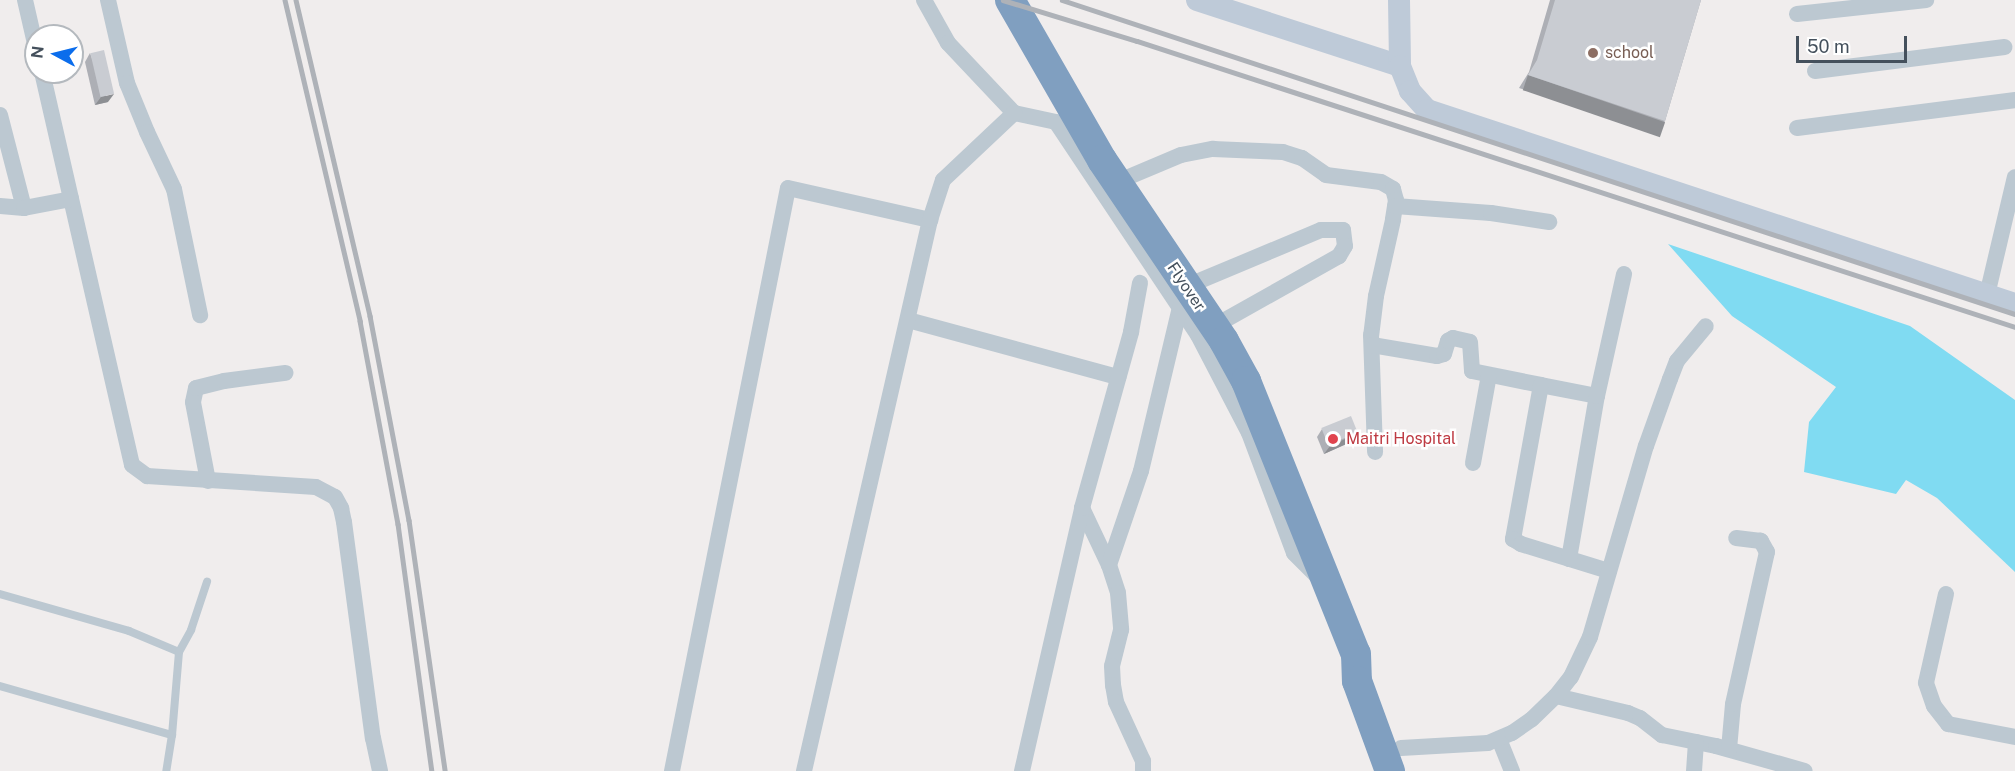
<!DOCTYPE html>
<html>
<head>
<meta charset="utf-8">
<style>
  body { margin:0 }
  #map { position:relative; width:2015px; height:771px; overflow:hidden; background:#f0eded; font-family:"Public Sans",sans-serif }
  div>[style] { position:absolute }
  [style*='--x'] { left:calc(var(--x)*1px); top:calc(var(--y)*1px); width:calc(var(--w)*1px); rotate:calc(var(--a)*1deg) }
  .water>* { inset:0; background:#80dbf2 }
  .lane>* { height:8px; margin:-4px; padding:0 4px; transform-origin:4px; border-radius:4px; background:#bcc8d1 }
  .street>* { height:16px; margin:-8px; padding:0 8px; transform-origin:8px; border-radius:8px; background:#bcc8d1 }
  .secondary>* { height:22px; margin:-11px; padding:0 11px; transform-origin:11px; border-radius:11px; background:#becad8 }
  .highway>* { height:30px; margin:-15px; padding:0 15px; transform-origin:15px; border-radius:15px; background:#809fc0 }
  .rail>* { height:4.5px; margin:-2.25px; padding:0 2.25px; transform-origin:2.25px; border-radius:2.25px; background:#aeb2b8 }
  .wall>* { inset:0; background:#adafb5 }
  .shaded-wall>* { inset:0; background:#8d8f93; transform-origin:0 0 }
  .building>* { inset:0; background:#c9ccd2; transform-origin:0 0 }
  .dots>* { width:16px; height:16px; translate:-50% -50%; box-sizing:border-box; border:3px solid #fff; border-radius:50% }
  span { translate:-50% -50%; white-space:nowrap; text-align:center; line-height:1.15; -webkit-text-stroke:5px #fff; paint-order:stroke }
  .education-label { font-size:16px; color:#785e54 }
  .left { translate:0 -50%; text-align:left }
  .street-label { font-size:16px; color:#44505c }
  .health-label { font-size:16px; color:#be3a42 }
  .north { position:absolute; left:24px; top:24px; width:60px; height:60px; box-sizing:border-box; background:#fff; border:2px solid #b4b9be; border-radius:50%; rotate:277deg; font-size:16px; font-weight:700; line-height:24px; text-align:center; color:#44505c }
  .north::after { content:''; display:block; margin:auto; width:21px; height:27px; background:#0b6dec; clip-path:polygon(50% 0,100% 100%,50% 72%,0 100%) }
  .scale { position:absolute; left:1796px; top:36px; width:111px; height:27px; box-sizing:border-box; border:3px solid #44505c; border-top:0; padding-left:8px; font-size:18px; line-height:21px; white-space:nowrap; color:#44505c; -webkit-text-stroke:4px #fff; paint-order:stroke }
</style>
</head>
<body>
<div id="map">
  <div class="water">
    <i style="clip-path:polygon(1668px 244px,1910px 326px,2015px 400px,2015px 572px,1937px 498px,1906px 480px,1896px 494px,1804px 472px,1809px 422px,1836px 387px,1732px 316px)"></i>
  </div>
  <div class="lane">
    <i style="--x:0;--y:594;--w:134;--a:16"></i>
    <i style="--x:129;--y:631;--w:54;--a:22.8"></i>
    <i style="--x:179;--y:652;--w:83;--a:94.8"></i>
    <i style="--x:172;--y:735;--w:36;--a:99"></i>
    <i style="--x:179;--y:652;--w:25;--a:-61"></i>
    <i style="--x:191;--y:630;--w:51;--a:-71.6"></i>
    <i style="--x:0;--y:686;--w:179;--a:15.9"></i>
  </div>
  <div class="street">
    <i style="--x:25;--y:0;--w:49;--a:77.1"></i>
    <i style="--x:108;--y:0;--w:85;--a:77.1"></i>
    <i style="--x:127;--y:83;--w:53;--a:67.8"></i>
    <i style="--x:147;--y:132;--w:63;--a:64.7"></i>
    <i style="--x:174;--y:189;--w:129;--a:78.3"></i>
    <i style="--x:924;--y:0;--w:49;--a:60.8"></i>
    <i style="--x:948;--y:43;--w:96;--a:46.7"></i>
    <i style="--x:1014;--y:113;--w:43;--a:12.1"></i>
    <i style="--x:1056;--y:122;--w:256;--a:56.3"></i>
    <i style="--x:1198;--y:335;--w:110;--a:62.5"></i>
    <i style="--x:1249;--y:433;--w:128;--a:69.4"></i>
    <i style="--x:1294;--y:553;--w:33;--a:45"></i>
    <i style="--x:1797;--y:14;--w:130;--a:-6.2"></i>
    <i style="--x:1815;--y:71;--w:191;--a:-7.2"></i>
    <i style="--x:42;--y:72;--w:403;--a:77.1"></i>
    <i style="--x:132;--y:465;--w:19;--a:36"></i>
    <i style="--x:147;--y:476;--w:169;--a:3.7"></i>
    <i style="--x:316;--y:487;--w:21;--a:28"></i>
    <i style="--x:335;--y:497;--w:13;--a:61"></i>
    <i style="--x:341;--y:508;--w:14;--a:78"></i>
    <i style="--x:344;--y:522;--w:218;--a:82.4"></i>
    <i style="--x:373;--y:738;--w:34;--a:78"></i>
    <i style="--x:0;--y:115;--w:96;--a:75.5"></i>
    <i style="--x:1797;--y:128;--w:220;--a:-7.3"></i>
    <i style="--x:1112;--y:184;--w:75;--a:-22.8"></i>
    <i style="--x:1181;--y:155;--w:33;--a:-11"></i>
    <i style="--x:1213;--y:149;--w:70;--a:2.5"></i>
    <i style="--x:1283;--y:152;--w:20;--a:18"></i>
    <i style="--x:1302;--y:158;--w:29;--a:35"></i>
    <i style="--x:1326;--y:175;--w:55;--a:7.3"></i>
    <i style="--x:1381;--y:182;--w:14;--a:30"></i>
    <i style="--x:1393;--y:189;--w:11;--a:75"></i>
    <i style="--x:1396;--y:200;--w:20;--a:99"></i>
    <i style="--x:1393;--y:220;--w:78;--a:102.6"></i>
    <i style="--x:1376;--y:296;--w:39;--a:97"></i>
    <i style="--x:1371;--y:335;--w:117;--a:88"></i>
    <i style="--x:0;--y:206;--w:24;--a:5"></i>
    <i style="--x:24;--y:208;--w:48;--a:-10.8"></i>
    <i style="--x:1395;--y:206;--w:96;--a:4.2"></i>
    <i style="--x:1491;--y:213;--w:59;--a:8.8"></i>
    <i style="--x:1180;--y:289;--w:153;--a:-22.7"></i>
    <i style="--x:1321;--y:230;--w:22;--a:0"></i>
    <i style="--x:1343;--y:230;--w:16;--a:83"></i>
    <i style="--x:1345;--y:246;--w:12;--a:121"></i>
    <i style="--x:1339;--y:256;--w:149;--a:150.7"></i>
    <i style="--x:1987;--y:295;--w:121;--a:-76.7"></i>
    <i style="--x:908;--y:320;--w:218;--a:15.2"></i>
    <i style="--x:1372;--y:345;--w:66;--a:9.6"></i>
    <i style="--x:1437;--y:356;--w:7;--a:-16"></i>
    <i style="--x:1444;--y:354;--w:14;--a:-73"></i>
    <i style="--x:1448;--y:341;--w:6;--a:-31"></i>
    <i style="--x:1453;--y:338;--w:17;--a:13"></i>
    <i style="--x:1470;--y:342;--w:29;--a:86"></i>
    <i style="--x:1472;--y:371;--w:70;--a:11.5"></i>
    <i style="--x:1597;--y:396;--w:57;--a:-168.9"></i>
    <i style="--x:1541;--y:385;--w:157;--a:100.3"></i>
    <i style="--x:1513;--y:539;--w:9;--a:32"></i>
    <i style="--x:1521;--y:544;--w:92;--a:17.1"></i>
    <i style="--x:1473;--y:463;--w:89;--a:-79.7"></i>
    <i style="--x:208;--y:481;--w:80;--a:-100.8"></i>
    <i style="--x:193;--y:402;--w:14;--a:-78"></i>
    <i style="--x:196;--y:388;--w:29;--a:-14"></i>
    <i style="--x:224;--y:381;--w:62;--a:-7.5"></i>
    <i style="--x:1082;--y:508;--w:63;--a:64.7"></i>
    <i style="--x:1109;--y:565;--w:29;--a:72"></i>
    <i style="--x:1118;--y:593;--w:37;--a:85"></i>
    <i style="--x:1121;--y:630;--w:37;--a:104"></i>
    <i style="--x:1112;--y:666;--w:19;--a:87"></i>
    <i style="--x:1113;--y:685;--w:17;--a:80"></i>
    <i style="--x:1116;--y:702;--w:65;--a:65.4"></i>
    <i style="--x:1143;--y:761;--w:10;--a:90"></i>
    <i style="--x:1569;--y:559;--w:165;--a:-80.3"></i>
    <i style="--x:1597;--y:396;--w:125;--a:-77.5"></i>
    <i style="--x:1109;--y:565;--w:99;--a:-71.2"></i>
    <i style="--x:1141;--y:471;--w:169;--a:-76.6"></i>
    <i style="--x:1946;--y:594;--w:91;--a:102.7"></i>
    <i style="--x:1926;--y:683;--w:24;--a:71"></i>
    <i style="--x:1934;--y:706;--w:23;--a:52"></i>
    <i style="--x:1948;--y:724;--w:68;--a:11"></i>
    <i style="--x:1556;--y:696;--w:74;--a:13.3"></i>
    <i style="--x:1628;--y:713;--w:13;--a:23"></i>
    <i style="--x:1640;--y:718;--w:28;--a:38"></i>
    <i style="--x:1662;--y:735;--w:55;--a:11.5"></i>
    <i style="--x:1716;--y:746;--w:92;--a:15.7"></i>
    <i style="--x:1499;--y:739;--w:35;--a:68"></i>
    <i style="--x:1401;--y:748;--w:87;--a:-3.3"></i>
    <i style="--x:1488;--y:743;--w:26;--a:-23"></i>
    <i style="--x:1512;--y:733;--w:24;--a:-35"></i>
    <i style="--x:1532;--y:719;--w:33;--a:-44"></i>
    <i style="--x:1556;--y:696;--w:24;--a:-52"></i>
    <i style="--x:1571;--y:677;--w:44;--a:-64.6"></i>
    <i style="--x:1590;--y:637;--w:199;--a:-73.7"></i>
    <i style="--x:1646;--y:446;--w:71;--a:-70.3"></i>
    <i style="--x:1670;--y:379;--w:19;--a:-69"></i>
    <i style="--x:1677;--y:361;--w:45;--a:-50.4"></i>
    <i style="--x:1729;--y:749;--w:45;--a:-84.9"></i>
    <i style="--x:1733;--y:704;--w:156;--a:-77.4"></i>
    <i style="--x:1767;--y:552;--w:13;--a:-119"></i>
    <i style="--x:1761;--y:541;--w:25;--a:-173"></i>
    <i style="--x:672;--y:771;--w:594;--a:-78.75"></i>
    <i style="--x:788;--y:188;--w:146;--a:12.7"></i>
    <i style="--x:804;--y:771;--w:565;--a:-77.12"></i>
    <i style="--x:930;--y:220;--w:42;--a:-72"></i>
    <i style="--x:943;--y:180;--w:98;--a:-43.3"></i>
    <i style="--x:1022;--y:771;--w:270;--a:-77.1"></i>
    <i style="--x:1082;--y:508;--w:183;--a:-74.4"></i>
    <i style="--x:1131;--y:332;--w:50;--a:-79.6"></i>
    <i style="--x:1694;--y:771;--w:29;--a:-86"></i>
  </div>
  <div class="secondary">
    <i style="--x:1197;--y:0;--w:213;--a:18"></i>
    <i style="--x:1399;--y:0;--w:66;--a:89.1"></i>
    <i style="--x:1400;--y:66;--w:27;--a:68"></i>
    <i style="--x:1410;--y:91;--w:25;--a:48"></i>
    <i style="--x:1427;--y:110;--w:619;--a:18.26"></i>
  </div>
  <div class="highway">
    <i style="--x:1010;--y:0;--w:185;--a:60.1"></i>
    <i style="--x:1102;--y:160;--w:218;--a:56"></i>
    <i style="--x:1224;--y:341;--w:46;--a:61.2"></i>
    <i style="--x:1246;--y:381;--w:294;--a:68.1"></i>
    <i style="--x:1356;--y:654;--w:27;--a:88"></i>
    <i style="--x:1357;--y:681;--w:96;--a:69.9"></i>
  </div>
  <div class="rail">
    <i style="--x:285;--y:0;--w:330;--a:76.8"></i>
    <i style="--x:360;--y:321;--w:207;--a:79.4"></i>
    <i style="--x:398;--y:524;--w:249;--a:82.2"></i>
    <i style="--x:296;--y:0;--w:325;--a:76.8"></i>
    <i style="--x:370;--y:316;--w:208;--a:79.2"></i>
    <i style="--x:409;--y:520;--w:254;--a:81.8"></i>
    <i style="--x:1003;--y:0;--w:140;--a:17"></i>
    <i style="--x:1137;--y:41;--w:923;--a:18.04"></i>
    <i style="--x:1062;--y:0;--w:1003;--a:18.24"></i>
  </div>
  <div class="wall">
    <i style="clip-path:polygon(1550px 0,1701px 0,1665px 121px,1656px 134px,1519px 88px,1529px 72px)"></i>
    <i style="clip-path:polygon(90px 53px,108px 102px,95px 105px,85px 62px)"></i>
    <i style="clip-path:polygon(1322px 429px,1353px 441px,1324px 454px,1317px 437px)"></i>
  </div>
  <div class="shaded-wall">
    <i style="left:1528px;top:75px;width:145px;height:16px;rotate:19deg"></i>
    <i style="clip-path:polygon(114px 94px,108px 102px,95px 105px,101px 97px)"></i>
    <i style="clip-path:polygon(1358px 433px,1353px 441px,1324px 454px,1330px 446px)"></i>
  </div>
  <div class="building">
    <i style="clip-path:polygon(1555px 0,1701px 0,1665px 121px,1528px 75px,1537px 60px)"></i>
    <i style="left:104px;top:50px;width:45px;height:14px;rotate:77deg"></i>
    <i style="left:1351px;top:416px;width:18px;height:32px;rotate:68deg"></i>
  </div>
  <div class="dots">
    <i style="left:1593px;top:53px;background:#8d6e63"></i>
    <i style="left:1333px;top:439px;background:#e0444e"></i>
  </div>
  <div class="education-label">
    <span class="left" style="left:1605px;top:53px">school</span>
  </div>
  <div class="street-label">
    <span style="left:1186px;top:287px;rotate:56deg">Flyover</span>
  </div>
  <div class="health-label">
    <span class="left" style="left:1346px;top:439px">Maitri Hospital</span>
  </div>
  <div class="north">N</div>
  <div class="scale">50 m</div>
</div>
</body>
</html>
